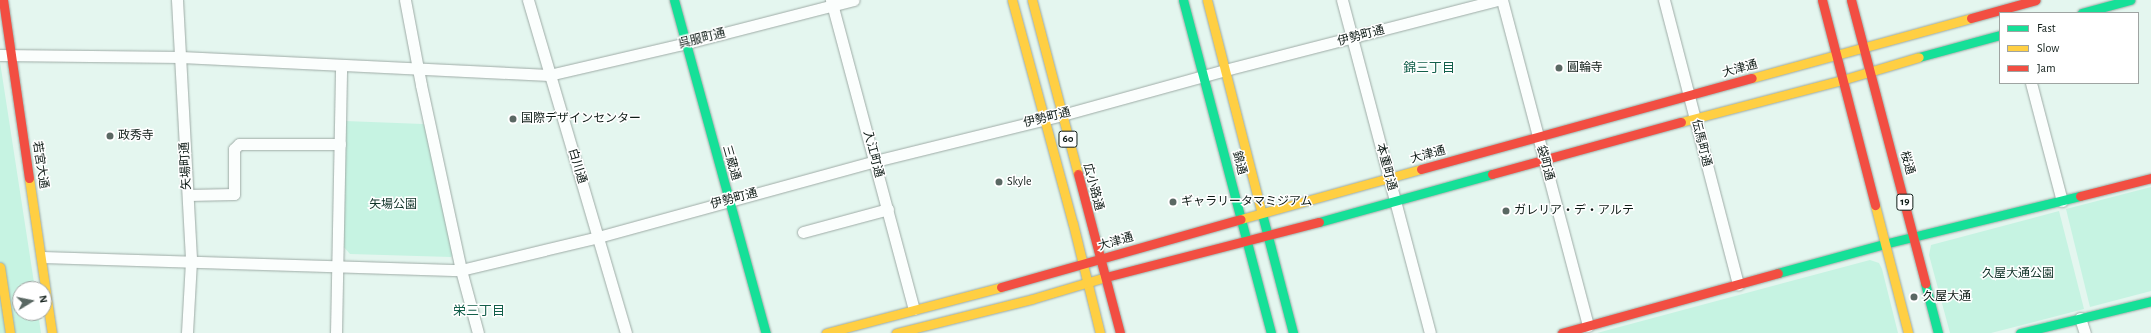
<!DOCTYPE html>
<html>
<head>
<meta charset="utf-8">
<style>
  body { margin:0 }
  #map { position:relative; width:2151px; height:333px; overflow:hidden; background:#e4f6ef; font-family:"Alegreya Sans","Noto Sans JP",sans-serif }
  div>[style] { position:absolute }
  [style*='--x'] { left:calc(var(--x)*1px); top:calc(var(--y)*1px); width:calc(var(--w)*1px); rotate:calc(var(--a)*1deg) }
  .green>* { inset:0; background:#c6f3e2 }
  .roads { filter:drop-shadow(0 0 1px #9eaba6) drop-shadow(0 0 1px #9eaba6) }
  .street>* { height:11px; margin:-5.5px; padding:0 5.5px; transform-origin:5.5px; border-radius:5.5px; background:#fbfefd }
  .fast>* { height:9px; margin:-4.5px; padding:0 4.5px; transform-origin:4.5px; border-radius:4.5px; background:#16e098 }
  .slow>* { height:9px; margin:-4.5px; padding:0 4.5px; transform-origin:4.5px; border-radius:4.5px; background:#ffcf43 }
  .jam>* { height:9px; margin:-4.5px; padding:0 4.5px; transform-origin:4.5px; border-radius:4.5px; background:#f24e42 }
  .dots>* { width:11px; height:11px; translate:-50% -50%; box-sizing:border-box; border:2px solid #fff; border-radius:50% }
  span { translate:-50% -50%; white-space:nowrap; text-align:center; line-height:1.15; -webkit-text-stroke:3px #fff; paint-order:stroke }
  .shield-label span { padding:1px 3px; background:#fff; border:1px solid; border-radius:3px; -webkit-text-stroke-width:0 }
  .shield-label { font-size:11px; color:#0f1c17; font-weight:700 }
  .street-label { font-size:12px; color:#0f1c17 }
  .poi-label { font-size:12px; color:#0f1c17 }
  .left { translate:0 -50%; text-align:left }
  .park-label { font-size:12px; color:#0f3227 }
  .neighbourhood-label { font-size:13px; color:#125f4a }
  .legend { position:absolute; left:1999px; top:12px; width:140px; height:72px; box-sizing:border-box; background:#fff; border:1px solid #9fa4a2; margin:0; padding:5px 7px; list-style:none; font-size:12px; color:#0f1c17 }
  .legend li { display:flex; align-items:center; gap:8px; height:20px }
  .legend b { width:20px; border:1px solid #9fa4a2 }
  .north { position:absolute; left:12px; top:281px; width:40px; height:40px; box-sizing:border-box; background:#fff; border:1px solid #9fa4a2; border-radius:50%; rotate:80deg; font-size:11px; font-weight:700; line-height:16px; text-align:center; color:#0f1c17 }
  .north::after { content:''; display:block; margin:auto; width:14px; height:18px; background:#5a6863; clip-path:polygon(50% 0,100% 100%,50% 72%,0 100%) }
</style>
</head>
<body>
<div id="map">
  <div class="green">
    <i style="clip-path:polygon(0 62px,35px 289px,20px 289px,20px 313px,38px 313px,41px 333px,0 333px)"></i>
    <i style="clip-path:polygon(345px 121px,423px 124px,427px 126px,455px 253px,451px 257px,350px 254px,343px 246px)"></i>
    <i style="clip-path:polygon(2151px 187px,2151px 291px,2090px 307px,2066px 209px)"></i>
    <i style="clip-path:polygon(2059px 211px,2084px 309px,1991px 333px,1950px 333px,1929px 255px,1931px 245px)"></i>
    <i style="clip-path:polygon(1870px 260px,1879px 263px,1882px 269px,1898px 333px,1597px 333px)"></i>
  </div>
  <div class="roads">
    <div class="street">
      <i style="--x:177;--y:0;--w:261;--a:86.9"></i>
      <i style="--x:191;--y:261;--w:72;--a:93.2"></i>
      <i style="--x:405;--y:0;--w:86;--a:79.3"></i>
      <i style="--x:421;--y:85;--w:189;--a:77.8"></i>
      <i style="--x:461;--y:270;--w:65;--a:74.9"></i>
      <i style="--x:528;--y:0;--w:347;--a:73.6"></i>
      <i style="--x:831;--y:0;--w:320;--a:75"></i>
      <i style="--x:1342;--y:0;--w:344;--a:75.2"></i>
      <i style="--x:1502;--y:0;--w:337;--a:75.2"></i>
      <i style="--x:1664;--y:0;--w:294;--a:75.4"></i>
      <i style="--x:0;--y:55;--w:181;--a:0.6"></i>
      <i style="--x:181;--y:57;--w:368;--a:2.8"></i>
      <i style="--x:549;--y:75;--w:141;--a:-13.1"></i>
      <i style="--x:686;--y:43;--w:173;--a:-14.4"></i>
      <i style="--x:2031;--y:83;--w:122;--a:75.3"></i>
      <i style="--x:188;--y:195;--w:46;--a:-1.2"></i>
      <i style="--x:234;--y:194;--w:45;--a:-90"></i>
      <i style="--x:234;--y:149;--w:7;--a:-45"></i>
      <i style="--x:239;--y:144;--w:101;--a:0"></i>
      <i style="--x:803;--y:232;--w:88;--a:-15.1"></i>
      <i style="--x:42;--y:257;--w:419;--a:1.8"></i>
      <i style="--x:461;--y:270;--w:141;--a:-13.5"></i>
      <i style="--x:598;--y:237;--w:287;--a:-15.3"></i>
      <i style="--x:875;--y:161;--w:193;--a:-13.8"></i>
      <i style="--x:1062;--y:115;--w:169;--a:-15.4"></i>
      <i style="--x:1225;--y:70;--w:281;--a:-14.4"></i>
      <i style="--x:2080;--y:318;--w:16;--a:72"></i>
      <i style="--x:336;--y:333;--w:268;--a:-88.9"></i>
    </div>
    <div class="fast">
      <i style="--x:674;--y:0;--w:345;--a:74.6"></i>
      <i style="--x:1183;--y:0;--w:344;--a:75.2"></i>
      <i style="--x:2082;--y:13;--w:50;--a:-15.2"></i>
      <i style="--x:1919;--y:57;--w:84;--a:-15.2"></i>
      <i style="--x:1261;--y:210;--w:127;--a:75.4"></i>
      <i style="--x:1319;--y:222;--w:180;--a:-15.5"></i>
      <i style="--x:1778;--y:273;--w:110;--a:-15.3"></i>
      <i style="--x:1884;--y:244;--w:202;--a:-13.8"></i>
      <i style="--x:1925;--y:283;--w:52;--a:75.4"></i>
      <i style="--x:2020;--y:333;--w:135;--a:-13.7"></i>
    </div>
    <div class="slow">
      <i style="--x:1012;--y:0;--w:232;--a:74.8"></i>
      <i style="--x:1073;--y:224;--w:112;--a:76.1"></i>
      <i style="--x:1032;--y:0;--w:180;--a:75.2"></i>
      <i style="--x:1207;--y:0;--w:217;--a:75.6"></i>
      <i style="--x:1752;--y:78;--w:227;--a:-15.3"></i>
      <i style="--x:1681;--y:122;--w:166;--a:-14.6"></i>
      <i style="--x:1842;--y:80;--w:80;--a:-16.6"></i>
      <i style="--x:29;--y:178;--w:157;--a:81.6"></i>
      <i style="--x:1875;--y:205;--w:132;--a:75.5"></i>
      <i style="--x:1241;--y:219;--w:187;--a:-15.5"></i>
      <i style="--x:0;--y:267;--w:67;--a:81.4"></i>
      <i style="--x:826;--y:333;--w:181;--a:-14.7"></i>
      <i style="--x:896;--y:333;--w:140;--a:-14"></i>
      <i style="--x:1032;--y:299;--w:77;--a:-16.6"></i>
    </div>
    <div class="jam">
      <i style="--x:3;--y:0;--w:180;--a:81.7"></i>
      <i style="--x:1822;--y:0;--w:212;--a:75.5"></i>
      <i style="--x:1851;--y:0;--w:293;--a:75.3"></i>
      <i style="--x:1971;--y:18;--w:67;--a:-15.5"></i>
      <i style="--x:1421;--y:169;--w:343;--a:-15.4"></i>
      <i style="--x:1078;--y:174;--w:164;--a:75.2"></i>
      <i style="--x:1492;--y:174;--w:196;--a:-15.4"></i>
      <i style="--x:2080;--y:196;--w:73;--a:-14.2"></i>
      <i style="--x:1106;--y:277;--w:220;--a:-14.5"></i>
      <i style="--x:1001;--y:287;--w:249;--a:-15.8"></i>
      <i style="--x:1562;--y:333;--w:224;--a:-15.5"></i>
    </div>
  </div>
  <div class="dots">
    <i style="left:1559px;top:68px;background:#5a6863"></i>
    <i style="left:513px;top:119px;background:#5a6863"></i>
    <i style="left:110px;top:136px;background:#5a6863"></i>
    <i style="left:999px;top:182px;background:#5a6863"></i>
    <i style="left:1173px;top:202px;background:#5a6863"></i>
    <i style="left:1506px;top:211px;background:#5a6863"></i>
    <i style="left:1914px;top:297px;background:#5a6863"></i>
  </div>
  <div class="shield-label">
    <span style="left:1068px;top:139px">60</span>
    <span style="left:1905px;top:202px">19</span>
  </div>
  <div class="street-label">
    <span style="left:1361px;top:36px;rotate:-15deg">伊勢町通</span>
    <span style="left:702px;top:39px;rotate:-14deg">呉服町通</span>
    <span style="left:1740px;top:69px;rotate:-15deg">大津通</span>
    <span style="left:1047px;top:118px;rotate:-14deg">伊勢町通</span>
    <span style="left:1701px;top:143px;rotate:76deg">伝馬町通</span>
    <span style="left:873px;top:154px;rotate:75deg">入江町通</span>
    <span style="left:1428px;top:155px;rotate:-15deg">大津通</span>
    <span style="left:731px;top:163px;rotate:74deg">三蔵通</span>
    <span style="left:1239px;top:163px;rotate:75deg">錦通</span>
    <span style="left:1545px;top:163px;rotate:75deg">袋町通</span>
    <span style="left:1907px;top:163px;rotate:74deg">桜通</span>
    <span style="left:40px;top:165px;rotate:81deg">若宮大通</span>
    <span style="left:186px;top:166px;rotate:-93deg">矢場町通</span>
    <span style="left:577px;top:166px;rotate:73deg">白川通</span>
    <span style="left:1386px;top:167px;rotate:75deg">本重町通</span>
    <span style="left:1093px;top:187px;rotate:75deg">広小路通</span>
    <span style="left:734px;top:199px;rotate:-15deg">伊勢町通</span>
    <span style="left:1116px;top:242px;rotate:-16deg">大津通</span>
  </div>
  <div class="poi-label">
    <span class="left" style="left:1567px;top:68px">圓輪寺</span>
    <span class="left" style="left:521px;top:119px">国際デザインセンター</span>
    <span class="left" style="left:118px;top:136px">政秀寺</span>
    <span class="left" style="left:1007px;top:182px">Skyle</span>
    <span class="left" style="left:1181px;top:202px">ギャラリータマミジアム</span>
    <span class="left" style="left:1514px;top:211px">ガレリア・デ・アルテ</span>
    <span class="left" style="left:1923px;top:297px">久屋大通</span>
  </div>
  <div class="park-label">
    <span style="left:393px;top:205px">矢場公園</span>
    <span style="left:2018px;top:274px">久屋大通公園</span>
  </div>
  <div class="neighbourhood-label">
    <span style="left:1429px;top:69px">錦三丁目</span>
    <span style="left:479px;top:312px">栄三丁目</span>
  </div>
  <ul class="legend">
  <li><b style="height:5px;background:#16e098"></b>Fast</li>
  <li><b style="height:5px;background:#ffcf43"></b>Slow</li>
  <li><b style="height:5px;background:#f24e42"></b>Jam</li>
  </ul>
  <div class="north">N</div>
</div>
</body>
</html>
